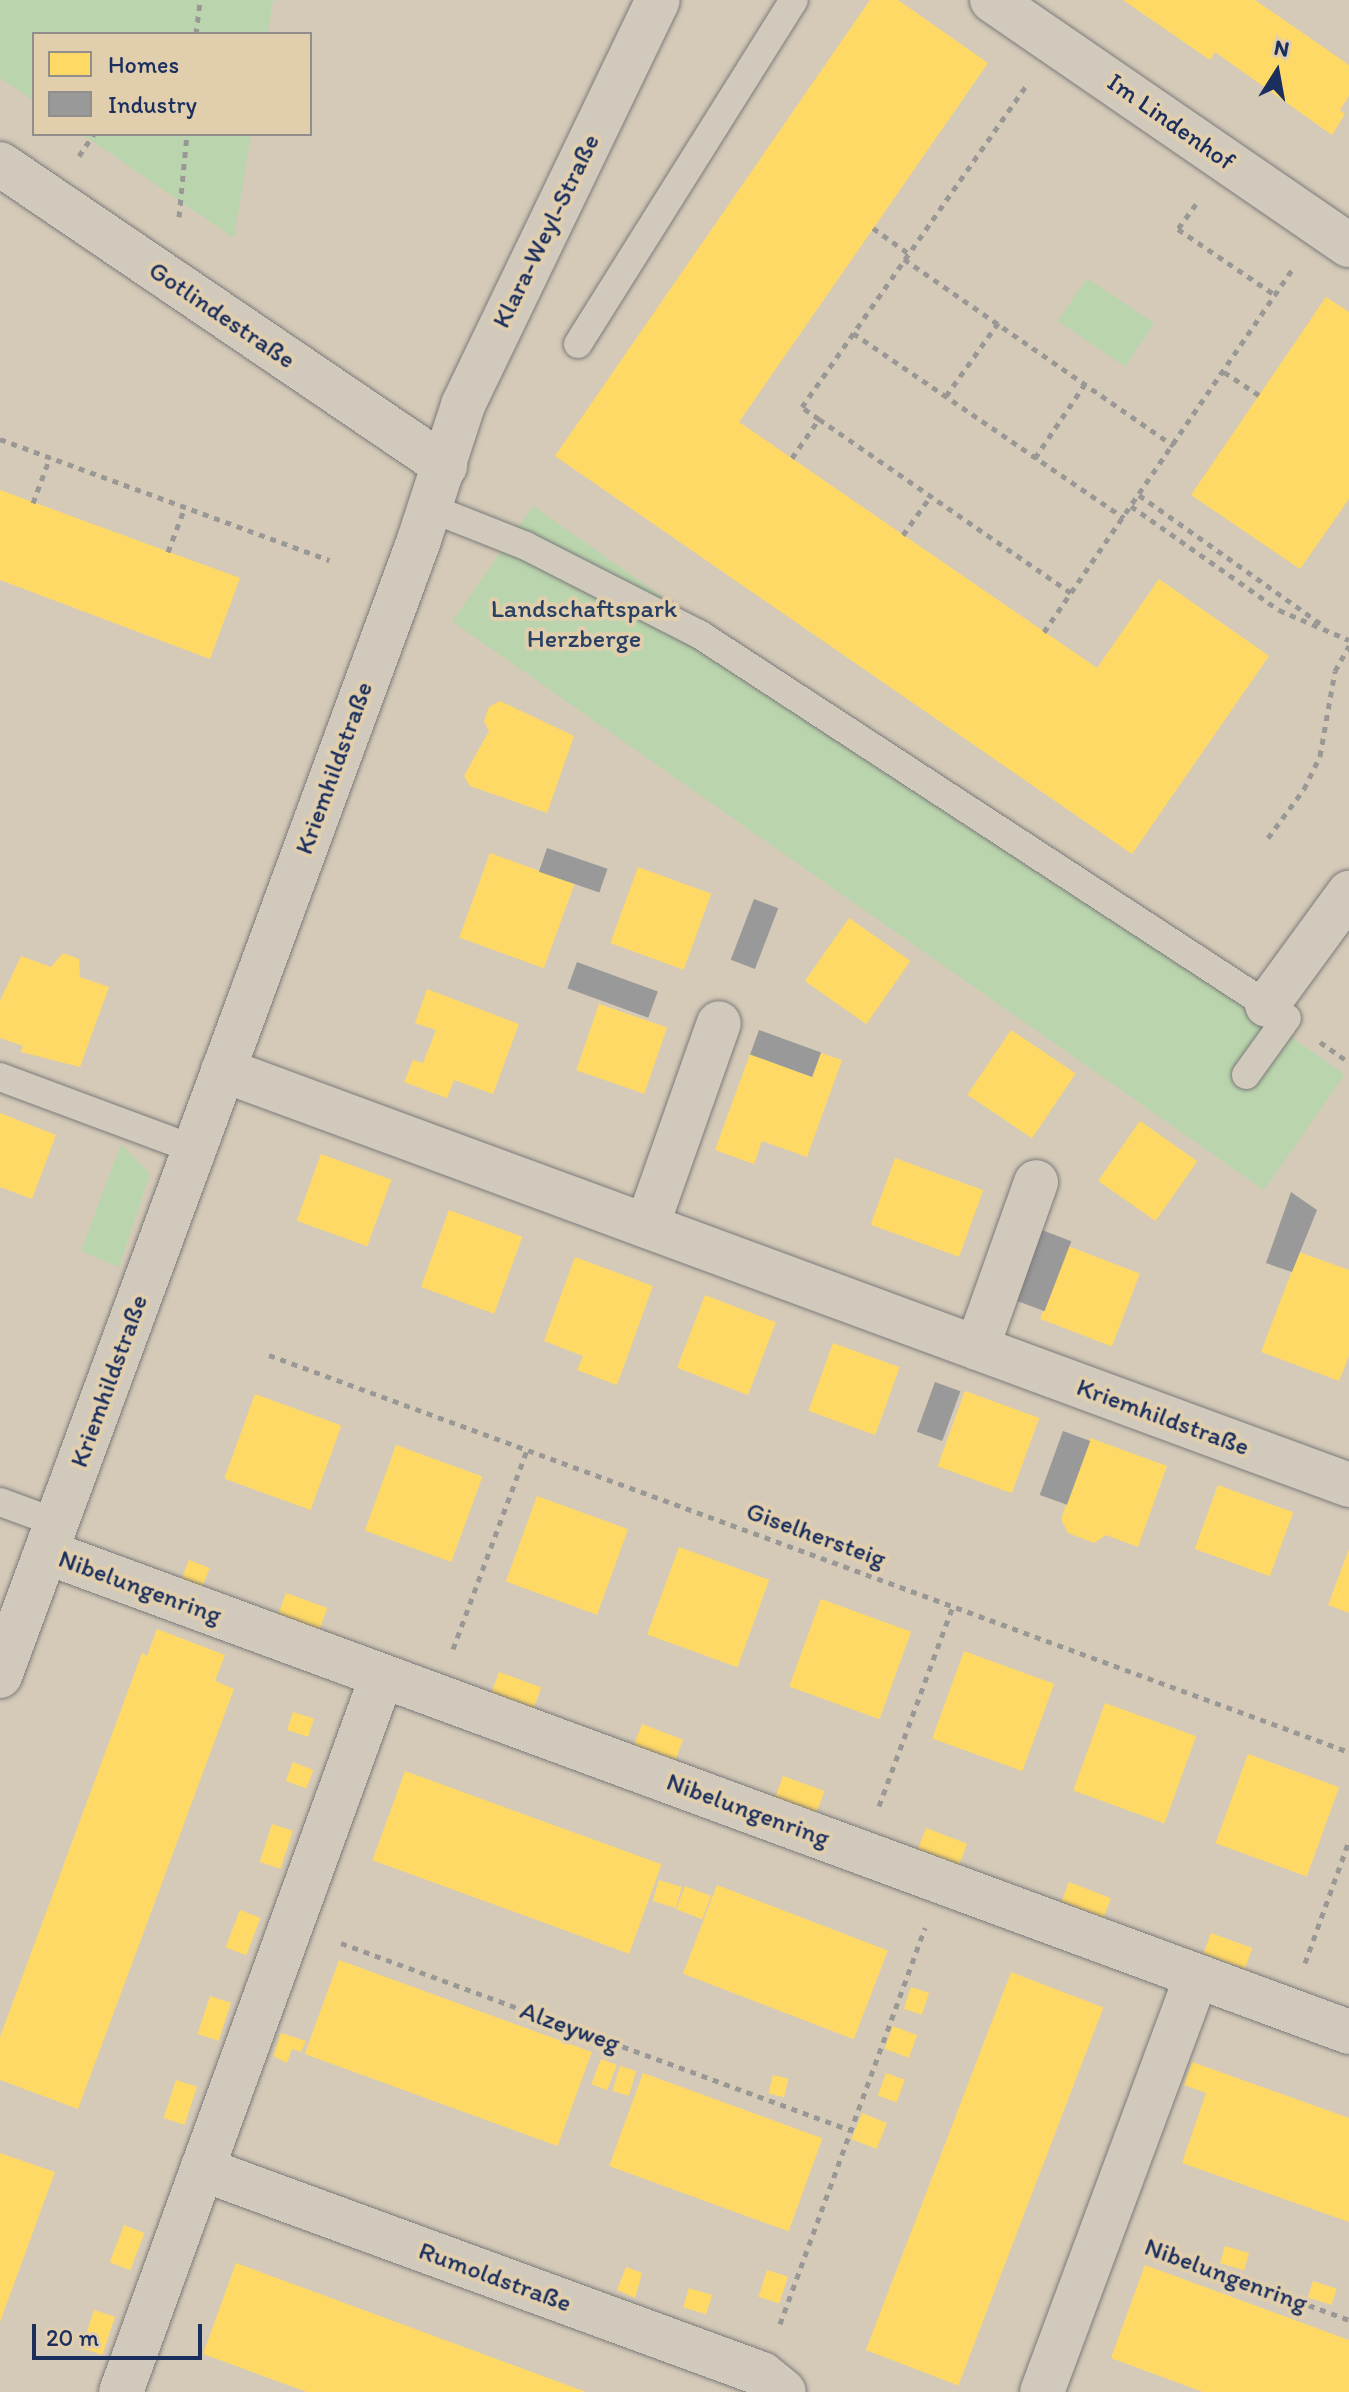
<!DOCTYPE html>
<html>
<head>
<meta charset="utf-8">
<style>
  body { margin:0 }
  #map { position:relative; width:1349px; height:2392px; overflow:hidden; background:#d5cab8; font-family:Itim,sans-serif }
  div>[style] { position:absolute }
  [style*='--x'] { left:calc(var(--x)*1px); top:calc(var(--y)*1px); width:calc(var(--w)*1px); rotate:calc(var(--a)*1deg) }
  .green>* { inset:0; background:#bad5ad; transform-origin:0 0 }
  .homes>* { inset:0; background:#ffd966; transform-origin:0 0 }
  .industry>* { inset:0; background:#999; transform-origin:0 0 }
  .path>* { height:5px; margin-top:-2.5px; transform-origin:0; background:repeating-linear-gradient(90deg,#9a9895 0 6px,transparent 0 12px) }
  .roads { filter:drop-shadow(0 0 2px #7b7a7a) drop-shadow(0 0 2px #7b7a7a) }
  .service>* { height:28px; margin:-14px; padding:0 14px; transform-origin:14px; border-radius:14px; background:#d1c9bc }
  .minor>* { height:44px; margin:-22px; padding:0 22px; transform-origin:22px; border-radius:22px; background:#d1c9bc }
  span { translate:-50% -50%; white-space:nowrap; text-align:center; line-height:1.15; -webkit-text-stroke:8px #e1ceac; paint-order:stroke }
  .street-label { font-size:26px; color:#1b2f5e }
  .park-label { font-size:26px; color:#294065 }
  .legend { position:absolute; left:32px; top:32px; width:280px; height:104px; box-sizing:border-box; background:#e1ceac; border:2px solid #928e8d; margin:0; padding:10px 14px; list-style:none; font-size:24px; color:#1b2f5e }
  .legend li { display:flex; align-items:center; gap:16px; height:40px }
  .legend b { width:40px; border:2px solid #928e8d }
  .north { position:absolute; left:1237px; top:32px; width:80px; height:80px; -webkit-text-stroke:6px #e1ceac; paint-order:stroke; rotate:11deg; font-size:22px; font-weight:700; line-height:32px; text-align:center; color:#1b2f5e }
  .north::after { content:''; display:block; margin:auto; width:28px; height:36px; background:#1b2f5e; clip-path:polygon(50% 0,100% 100%,50% 72%,0 100%) }
  .scale { position:absolute; left:32px; top:2324px; width:170px; height:36px; box-sizing:border-box; border:4px solid #1b2f5e; border-top:0; padding-left:10px; font-size:24px; line-height:28px; white-space:nowrap; color:#1b2f5e; -webkit-text-stroke:6px #e1ceac; paint-order:stroke }
</style>
</head>
<body>
<div id="map">
  <div class="green">
    <i style="clip-path:polygon(0 0,273px 0,268px 34px,34px 34px,34px 101px,0 78px)"></i>
    <i style="clip-path:polygon(82px 134px,251px 134px,234px 238px)"></i>
    <i style="left:1087px;top:278px;width:81px;height:52px;rotate:34deg"></i>
    <i style="left:533px;top:506px;width:991px;height:141px;rotate:35deg"></i>
    <i style="clip-path:polygon(121px 1144px,150px 1174px,119px 1267px,81px 1251px)"></i>
  </div>
  <div class="homes">
    <i style="clip-path:polygon(870px 0,898px 0,988px 63px,739px 422px,1097px 668px,1159px 579px,1269px 656px,1132px 854px,555px 456px)"></i>
    <i style="clip-path:polygon(1123px 0,1255px 0,1349px 65px,1349px 96px,1340px 110px,1345px 114px,1332px 135px,1215px 52px,1210px 60px)"></i>
    <i style="clip-path:polygon(1326px 297px,1349px 312px,1349px 499px,1300px 569px,1191px 495px)"></i>
    <i style="clip-path:polygon(0 490px,240px 578px,210px 659px,0 580px)"></i>
    <i style="clip-path:polygon(500px 701px,574px 736px,547px 813px,470px 786px,464px 776px,489px 731px,484px 721px,489px 707px)"></i>
    <i style="left:490px;top:853px;width:90px;height:90px;rotate:20deg"></i>
    <i style="left:638px;top:867px;width:78px;height:81px;rotate:20deg"></i>
    <i style="left:849px;top:918px;width:75px;height:77px;rotate:35deg"></i>
    <i style="clip-path:polygon(63px 953px,79px 959px,80px 977px,109px 987px,80px 1067px,21px 1052px,23px 1046px,0 1038px,0 1001px,21px 956px,51px 967px)"></i>
    <i style="clip-path:polygon(427px 989px,519px 1024px,493px 1094px,454px 1080px,447px 1098px,404px 1082px,413px 1060px,423px 1063px,436px 1030px,415px 1023px)"></i>
    <i style="left:599px;top:1004px;width:72px;height:70px;rotate:19deg"></i>
    <i style="left:1011px;top:1030px;width:78px;height:78px;rotate:34deg"></i>
    <i style="clip-path:polygon(821px 1053px,842px 1060px,807px 1157px,762px 1141px,754px 1164px,715px 1150px,750px 1054px,812px 1077px)"></i>
    <i style="clip-path:polygon(0 1113px,56px 1135px,32px 1199px,0 1187px)"></i>
    <i style="left:1140px;top:1121px;width:70px;height:73px;rotate:35deg"></i>
    <i style="left:321px;top:1154px;width:75px;height:71px;rotate:20deg"></i>
    <i style="left:895px;top:1158px;width:94px;height:71px;rotate:20deg"></i>
    <i style="left:449px;top:1210px;width:78px;height:82px;rotate:20deg"></i>
    <i style="left:1068px;top:1246px;width:77px;height:78px;rotate:21deg"></i>
    <i style="clip-path:polygon(1299px 1252px,1349px 1270px,1349px 1356px,1339px 1381px,1261px 1352px)"></i>
    <i style="clip-path:polygon(575px 1257px,653px 1286px,617px 1385px,577px 1370px,583px 1356px,544px 1341px)"></i>
    <i style="left:705px;top:1295px;width:76px;height:78px;rotate:21deg"></i>
    <i style="left:833px;top:1343px;width:71px;height:72px;rotate:20deg"></i>
    <i style="left:965px;top:1391px;width:79px;height:80px;rotate:20deg"></i>
    <i style="left:255px;top:1394px;width:92px;height:90px;rotate:20deg"></i>
    <i style="clip-path:polygon(1090px 1438px,1167px 1466px,1138px 1547px,1106px 1535px,1094px 1543px,1068px 1533px,1061px 1519px)"></i>
    <i style="left:396px;top:1445px;width:92px;height:91px;rotate:20deg"></i>
    <i style="left:1218px;top:1485px;width:80px;height:68px;rotate:20deg"></i>
    <i style="left:537px;top:1496px;width:97px;height:91px;rotate:20deg"></i>
    <i style="left:679px;top:1547px;width:96px;height:93px;rotate:20deg"></i>
    <i style="clip-path:polygon(1349px 1549px,1349px 1613px,1328px 1605px)"></i>
    <i style="left:189px;top:1560px;width:22px;height:23px;rotate:21deg"></i>
    <i style="left:286px;top:1593px;width:44px;height:25px;rotate:20deg"></i>
    <i style="left:821px;top:1599px;width:96px;height:93px;rotate:20deg"></i>
    <i style="clip-path:polygon(157px 1629px,225px 1655px,215px 1681px,234px 1689px,78px 2109px,0 2080px,0 2037px,142px 1653px,147px 1656px)"></i>
    <i style="left:964px;top:1651px;width:96px;height:93px;rotate:20deg"></i>
    <i style="left:499px;top:1672px;width:45px;height:23px;rotate:20deg"></i>
    <i style="left:1105px;top:1703px;width:97px;height:93px;rotate:20deg"></i>
    <i style="left:293px;top:1712px;width:22px;height:19px;rotate:18deg"></i>
    <i style="left:642px;top:1724px;width:44px;height:24px;rotate:21deg"></i>
    <i style="left:1248px;top:1754px;width:97px;height:95px;rotate:20deg"></i>
    <i style="left:293px;top:1762px;width:22px;height:20px;rotate:21deg"></i>
    <i style="left:405px;top:1771px;width:273px;height:95px;rotate:20deg"></i>
    <i style="left:783px;top:1776px;width:44px;height:24px;rotate:20deg"></i>
    <i style="left:272px;top:1824px;width:22px;height:40px;rotate:18deg"></i>
    <i style="left:926px;top:1828px;width:44px;height:23px;rotate:21deg"></i>
    <i style="left:659px;top:1880px;width:24px;height:22px;rotate:17deg"></i>
    <i style="left:1069px;top:1882px;width:45px;height:21px;rotate:21deg"></i>
    <i style="left:717px;top:1885px;width:183px;height:95px;rotate:21deg"></i>
    <i style="left:685px;top:1886px;width:28px;height:25px;rotate:21deg"></i>
    <i style="left:240px;top:1910px;width:22px;height:40px;rotate:21deg"></i>
    <i style="left:1211px;top:1933px;width:44px;height:22px;rotate:20deg"></i>
    <i style="left:339px;top:1960px;width:269px;height:100px;rotate:20deg"></i>
    <i style="left:1011px;top:1972px;width:99px;height:405px;rotate:21deg"></i>
    <i style="left:911px;top:1987px;width:19px;height:23px;rotate:18deg"></i>
    <i style="left:210px;top:1996px;width:22px;height:40px;rotate:18deg"></i>
    <i style="left:893px;top:2026px;width:26px;height:24px;rotate:21deg"></i>
    <i style="clip-path:polygon(281px 2033px,306px 2041px,301px 2052px,292px 2049px,287px 2063px,273px 2056px)"></i>
    <i style="left:601px;top:2059px;width:17px;height:27px;rotate:21deg"></i>
    <i style="clip-path:polygon(1192px 2062px,1349px 2118px,1349px 2222px,1182px 2163px,1206px 2093px,1184px 2085px)"></i>
    <i style="left:620px;top:2066px;width:17px;height:26px;rotate:17deg"></i>
    <i style="left:643px;top:2073px;width:191px;height:99px;rotate:20deg"></i>
    <i style="left:886px;top:2073px;width:20px;height:24px;rotate:20deg"></i>
    <i style="left:773px;top:2075px;width:16px;height:19px;rotate:14deg"></i>
    <i style="left:176px;top:2080px;width:22px;height:40px;rotate:18deg"></i>
    <i style="left:862px;top:2113px;width:27px;height:28px;rotate:22deg"></i>
    <i style="clip-path:polygon(0 2153px,55px 2172px,0 2322px)"></i>
    <i style="left:124px;top:2225px;width:22px;height:40px;rotate:21deg"></i>
    <i style="left:1225px;top:2246px;width:25px;height:18px;rotate:16deg"></i>
    <i style="clip-path:polygon(236px 2263px,586px 2392px,307px 2392px,203px 2354px)"></i>
    <i style="clip-path:polygon(1145px 2265px,1349px 2340px,1349px 2392px,1203px 2392px,1111px 2358px)"></i>
    <i style="clip-path:polygon(626px 2267px,642px 2273px,635px 2298px,617px 2290px)"></i>
    <i style="left:767px;top:2270px;width:22px;height:28px;rotate:18deg"></i>
    <i style="left:1313px;top:2281px;width:25px;height:17px;rotate:18deg"></i>
    <i style="left:689px;top:2288px;width:24px;height:20px;rotate:17deg"></i>
    <i style="left:94px;top:2310px;width:22px;height:40px;rotate:18deg"></i>
  </div>
  <div class="industry">
    <i style="left:547px;top:848px;width:64px;height:25px;rotate:19deg"></i>
    <i style="left:754px;top:899px;width:26px;height:65px;rotate:21deg"></i>
    <i style="left:577px;top:962px;width:86px;height:28px;rotate:20deg"></i>
    <i style="left:759px;top:1030px;width:66px;height:26px;rotate:20deg"></i>
    <i style="clip-path:polygon(1291px 1192px,1317px 1210px,1292px 1272px,1266px 1263px)"></i>
    <i style="left:1034px;top:1227px;width:40px;height:75px;rotate:21deg"></i>
    <i style="left:935px;top:1382px;width:27px;height:53px;rotate:20deg"></i>
    <i style="left:1063px;top:1431px;width:29px;height:68px;rotate:20deg"></i>
  </div>
  <div class="path">
    <i style="--x:196;--y:34;--w:34;--a:-83"></i>
    <i style="--x:79;--y:156;--w:27;--a:-56"></i>
    <i style="--x:1196;--y:204;--w:31;--a:126"></i>
    <i style="--x:1178;--y:229;--w:117;--a:34.2"></i>
    <i style="--x:179;--y:217;--w:83;--a:-84.5"></i>
    <i style="--x:873;--y:228;--w:43;--a:35.5"></i>
    <i style="--x:904;--y:259;--w:328;--a:34.7"></i>
    <i style="--x:853;--y:333;--w:328;--a:34.3"></i>
    <i style="--x:1224;--y:372;--w:42;--a:33.3"></i>
    <i style="--x:946;--y:396;--w:90;--a:-54.5"></i>
    <i style="--x:819;--y:419;--w:306;--a:34.6"></i>
    <i style="--x:0;--y:439;--w:351;--a:20.2"></i>
    <i style="--x:792;--y:458;--w:47;--a:-55.3"></i>
    <i style="--x:819;--y:419;--w:21;--a:-145"></i>
    <i style="--x:802;--y:407;--w:391;--a:-55.1"></i>
    <i style="--x:1035;--y:458;--w:89;--a:-56"></i>
    <i style="--x:1139;--y:495;--w:227;--a:35.3"></i>
    <i style="--x:33;--y:503;--w:49;--a:-69.7"></i>
    <i style="--x:1131;--y:506;--w:181;--a:35.1"></i>
    <i style="--x:1279;--y:610;--w:76;--a:23.2"></i>
    <i style="--x:903;--y:535;--w:47;--a:-54.6"></i>
    <i style="--x:168;--y:552;--w:48;--a:-69.3"></i>
    <i style="--x:1044;--y:632;--w:440;--a:-55.6"></i>
    <i style="--x:1268;--y:838;--w:61;--a:-53.7"></i>
    <i style="--x:1304;--y:789;--w:37;--a:-64"></i>
    <i style="--x:1320;--y:756;--w:86;--a:-80"></i>
    <i style="--x:1335;--y:671;--w:29;--a:-61"></i>
    <i style="--x:1320;--y:1042;--w:35;--a:35"></i>
    <i style="--x:269;--y:1355;--w:1151;--a:20.18"></i>
    <i style="--x:453;--y:1649;--w:212;--a:-69.6"></i>
    <i style="--x:879;--y:1806;--w:213;--a:-69.7"></i>
    <i style="--x:341;--y:1943;--w:542;--a:20.17"></i>
    <i style="--x:1305;--y:1963;--w:130;--a:-70.2"></i>
    <i style="--x:1151;--y:2247;--w:211;--a:20.2"></i>
    <i style="--x:780;--y:2324;--w:422;--a:-69.9"></i>
  </div>
  <div class="roads">
    <div class="service">
      <i style="--x:578;--y:344;--w:406;--a:-57.9"></i>
      <i style="--x:430;--y:508;--w:103;--a:21.6"></i>
      <i style="--x:526;--y:546;--w:194;--a:27"></i>
      <i style="--x:699;--y:634;--w:678;--a:33.15"></i>
      <i style="--x:1246;--y:1075;--w:70;--a:-54.3"></i>
      <i style="--x:0;--y:1077;--w:207;--a:20.4"></i>
      <i style="--x:0;--y:1502;--w:61;--a:20.2"></i>
    </div>
    <div class="minor">
      <i style="--x:992;--y:0;--w:433;--a:34.5"></i>
      <i style="--x:0;--y:164;--w:538;--a:34.16"></i>
      <i style="--x:1267;--y:1005;--w:139;--a:-53.8"></i>
      <i style="--x:223;--y:1070;--w:1200;--a:20.23"></i>
      <i style="--x:647;--y:1226;--w:215;--a:-70.5"></i>
      <i style="--x:977;--y:1348;--w:176;--a:-70.4"></i>
      <i style="--x:46;--y:1552;--w:1389;--a:20.22"></i>
      <i style="--x:0;--y:1676;--w:1211;--a:-69.75"></i>
      <i style="--x:419;--y:540;--w:142;--a:-71.9"></i>
      <i style="--x:463;--y:405;--w:449;--a:-64.3"></i>
      <i style="--x:202;--y:2169;--w:596;--a:20.11"></i>
      <i style="--x:762;--y:2374;--w:28;--a:39"></i>
      <i style="--x:121;--y:2392;--w:762;--a:-69.97"></i>
      <i style="--x:1042;--y:2392;--w:444;--a:-69.6"></i>
    </div>
  </div>
  <div class="street-label">
    <span style="left:1171px;top:122px;rotate:35deg">Im Lindenhof</span>
    <span style="left:546px;top:231px;rotate:-64deg">Klara-Weyl-Straße</span>
    <span style="left:222px;top:315px;rotate:34deg">Gotlindestraße</span>
    <span style="left:334px;top:768px;rotate:-70deg">Kriemhildstraße</span>
    <span style="left:109px;top:1381px;rotate:-70deg">Kriemhildstraße</span>
    <span style="left:1163px;top:1417px;rotate:20deg">Kriemhildstraße</span>
    <span style="left:816px;top:1535px;rotate:20deg">Giselhersteig</span>
    <span style="left:140px;top:1587px;rotate:20deg">Nibelungenring</span>
    <span style="left:748px;top:1810px;rotate:20deg">Nibelungenring</span>
    <span style="left:570px;top:2027px;rotate:20deg">Alzeyweg</span>
    <span style="left:1226px;top:2275px;rotate:20deg">Nibelungenring</span>
    <span style="left:495px;top:2277px;rotate:20deg">Rumoldstraße</span>
  </div>
  <div class="park-label">
    <span style="left:584px;top:624px">Landschaftspark<br>Herzberge</span>
  </div>
  <ul class="legend">
  <li><b style="height:22px;background:#ffd966"></b>Homes</li>
  <li><b style="height:22px;background:#999"></b>Industry</li>
  </ul>
  <div class="north">N</div>
  <div class="scale">20 m</div>
</div>
</body>
</html>
